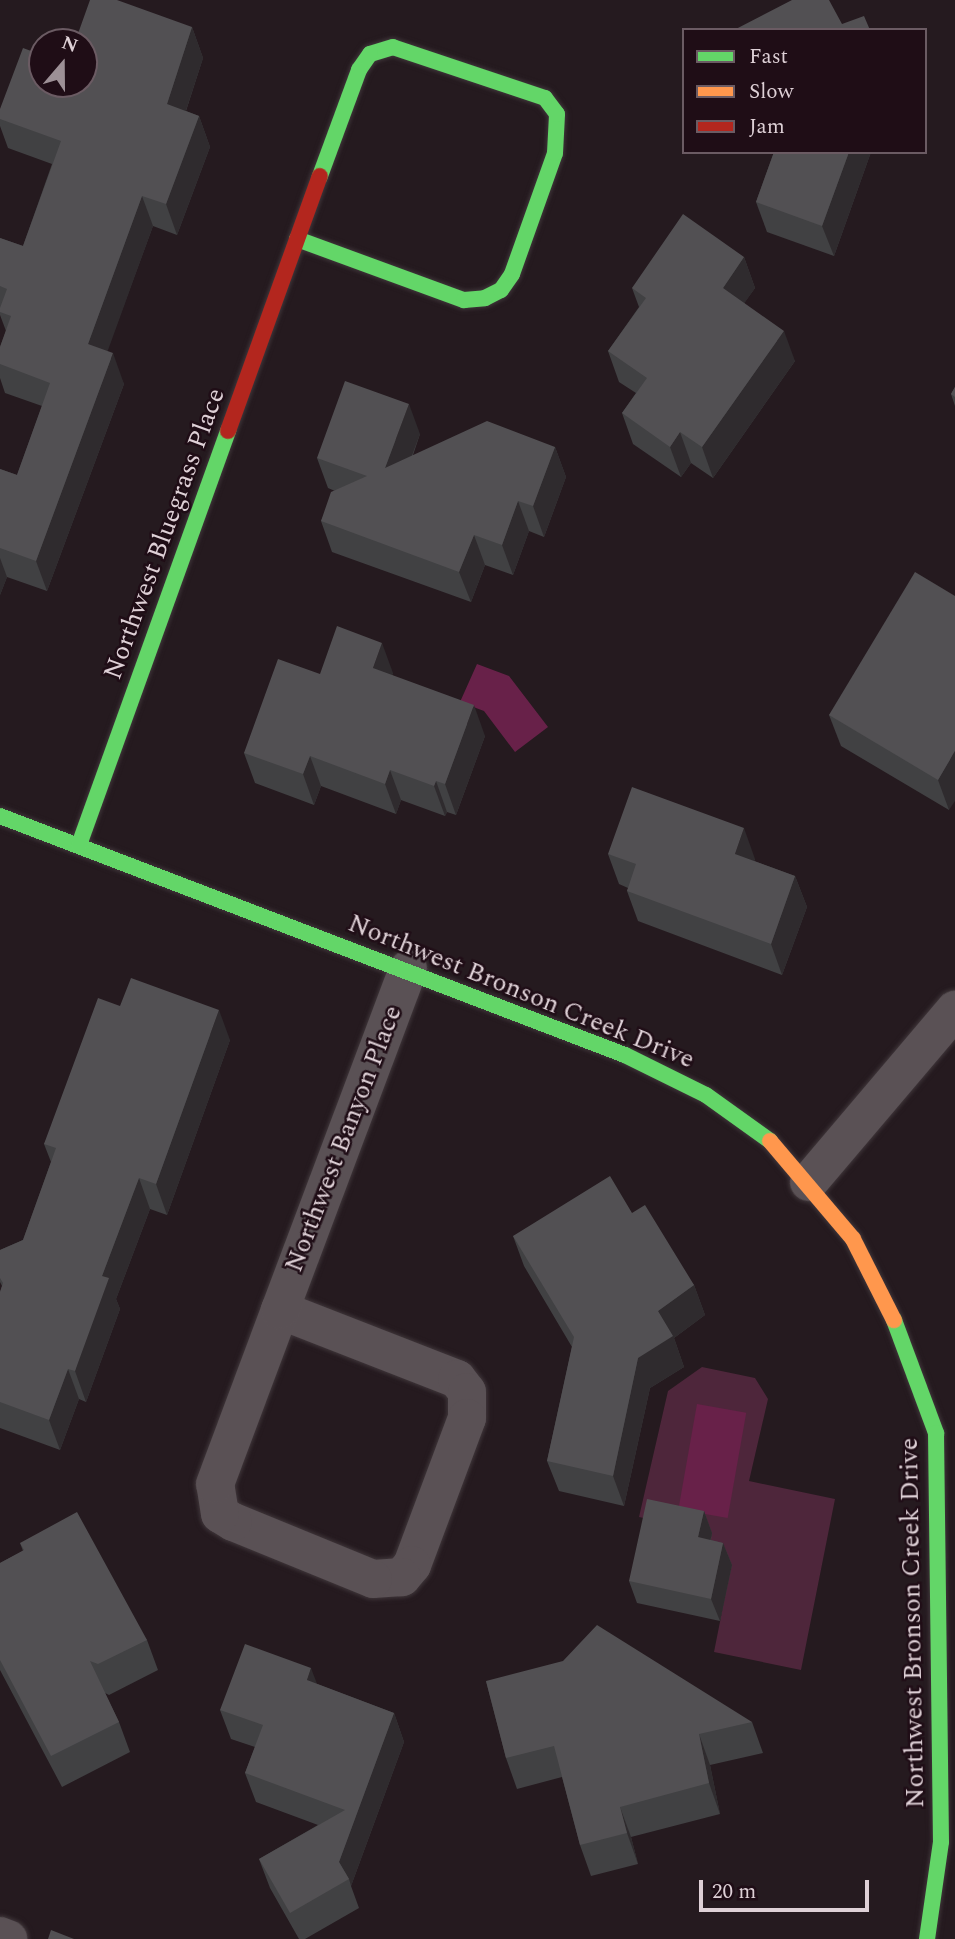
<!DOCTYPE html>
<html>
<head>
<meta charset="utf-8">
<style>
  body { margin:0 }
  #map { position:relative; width:955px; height:1939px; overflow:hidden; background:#251a1f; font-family:Spectral,serif }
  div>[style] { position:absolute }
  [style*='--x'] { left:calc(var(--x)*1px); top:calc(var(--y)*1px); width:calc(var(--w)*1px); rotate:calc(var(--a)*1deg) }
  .green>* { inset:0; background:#4e263b }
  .water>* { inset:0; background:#682149; transform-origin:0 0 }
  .roads { filter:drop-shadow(0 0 2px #3f363a) drop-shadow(0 0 2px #3f363a) }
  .street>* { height:38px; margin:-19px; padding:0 19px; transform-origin:19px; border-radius:19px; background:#5a5155 }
  .fast>* { height:16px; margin:-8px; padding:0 8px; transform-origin:8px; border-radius:8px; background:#63d668 }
  .slow>* { height:16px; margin:-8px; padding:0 8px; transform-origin:8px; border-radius:8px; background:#ff974d }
  .jam>* { height:16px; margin:-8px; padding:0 8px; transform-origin:8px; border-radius:8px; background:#b3261e }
  .wall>* { inset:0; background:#414143 }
  .shaded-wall>* { inset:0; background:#2f2b2e }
  .building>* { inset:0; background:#525053 }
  span { translate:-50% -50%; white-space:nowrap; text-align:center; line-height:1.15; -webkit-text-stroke:5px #1f0d16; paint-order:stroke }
  .street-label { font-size:26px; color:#ded0d6 }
  .legend { position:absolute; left:682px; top:28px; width:245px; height:126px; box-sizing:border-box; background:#1f0d16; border:2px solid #6b5b63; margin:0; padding:9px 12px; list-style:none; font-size:21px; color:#ded0d6 }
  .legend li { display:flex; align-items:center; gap:14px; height:35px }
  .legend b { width:35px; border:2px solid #6b5b63 }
  .north { position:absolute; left:28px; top:28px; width:70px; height:70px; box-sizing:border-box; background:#1f0d16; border:2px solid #6b5b63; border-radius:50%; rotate:20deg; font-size:19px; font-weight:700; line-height:28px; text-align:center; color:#ded0d6 }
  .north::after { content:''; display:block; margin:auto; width:24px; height:32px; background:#9d9096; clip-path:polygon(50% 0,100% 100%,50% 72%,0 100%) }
  .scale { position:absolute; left:699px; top:1880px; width:170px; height:32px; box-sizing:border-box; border:4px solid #ded0d6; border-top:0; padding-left:9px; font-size:21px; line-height:24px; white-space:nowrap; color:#ded0d6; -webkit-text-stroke:5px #1f0d16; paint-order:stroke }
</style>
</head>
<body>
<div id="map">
  <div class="green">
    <i style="clip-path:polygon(702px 1367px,755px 1378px,768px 1399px,749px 1481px,835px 1499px,801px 1670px,714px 1652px,731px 1566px,706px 1559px,712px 1533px,639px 1517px,668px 1391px)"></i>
  </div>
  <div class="water">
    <i style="clip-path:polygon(477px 664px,509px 676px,548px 727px,515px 752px,484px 711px,460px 702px)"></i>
    <i style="left:697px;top:1404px;width:50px;height:107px;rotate:10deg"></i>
  </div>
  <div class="roads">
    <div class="street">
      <i style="--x:809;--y:1182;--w:226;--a:-49.7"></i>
      <i style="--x:280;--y:1310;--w:190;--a:21.3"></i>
      <i style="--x:457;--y:1379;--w:16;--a:52"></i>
      <i style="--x:467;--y:1392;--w:26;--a:90"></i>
      <i style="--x:467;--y:1418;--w:157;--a:110.5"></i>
      <i style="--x:412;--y:1565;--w:16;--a:130"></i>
      <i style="--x:402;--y:1577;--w:29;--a:176"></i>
      <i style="--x:373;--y:1579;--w:151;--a:-157.8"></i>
      <i style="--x:233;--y:1522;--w:15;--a:-148"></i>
      <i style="--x:220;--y:1514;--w:30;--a:-99"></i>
      <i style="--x:215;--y:1484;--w:186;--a:-69.5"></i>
      <i style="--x:280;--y:1310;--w:364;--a:-69.4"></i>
      <i style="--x:0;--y:1936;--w:9;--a:21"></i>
    </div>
    <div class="fast">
      <i style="--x:297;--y:239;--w:178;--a:20.1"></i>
      <i style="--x:464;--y:300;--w:21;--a:-5"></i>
      <i style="--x:485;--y:298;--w:18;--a:-27"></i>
      <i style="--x:501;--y:290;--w:19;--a:-55"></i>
      <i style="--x:512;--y:274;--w:128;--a:-70.4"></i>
      <i style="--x:555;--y:153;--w:39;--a:-87"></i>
      <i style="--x:557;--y:114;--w:20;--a:-127"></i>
      <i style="--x:545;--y:98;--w:160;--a:-161.5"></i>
      <i style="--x:393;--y:47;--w:24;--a:163"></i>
      <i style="--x:370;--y:54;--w:19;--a:125"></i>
      <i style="--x:359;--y:70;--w:113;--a:110.2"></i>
      <i style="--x:0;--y:816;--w:669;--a:20.93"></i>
      <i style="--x:625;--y:1055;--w:90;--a:26.3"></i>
      <i style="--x:706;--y:1095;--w:79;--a:35.7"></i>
      <i style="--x:79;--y:845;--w:440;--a:-70.2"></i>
      <i style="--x:894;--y:1320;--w:121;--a:69.6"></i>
      <i style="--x:936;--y:1433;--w:409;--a:89.3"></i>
      <i style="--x:941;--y:1842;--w:98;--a:98.2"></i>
    </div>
    <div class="slow">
      <i style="--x:770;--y:1141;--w:128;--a:49.7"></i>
      <i style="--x:853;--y:1239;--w:91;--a:63.2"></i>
    </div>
    <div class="jam">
      <i style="--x:228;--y:431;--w:271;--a:-70.2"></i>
    </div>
  </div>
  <div class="wall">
    <i style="clip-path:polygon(192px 27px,203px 58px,186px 111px,199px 116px,210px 147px,177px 235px,153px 226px,107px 351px,124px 384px,47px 591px,7px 577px,0 595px,0 469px,17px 475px,42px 406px,5px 393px,0 378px,0 347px,6px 331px,0 315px,0 238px,23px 246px,52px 164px,8px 148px,0 126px,0 109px,42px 84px,75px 42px)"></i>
    <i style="clip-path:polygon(774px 152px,871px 152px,834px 256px,767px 232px,756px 202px)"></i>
    <i style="clip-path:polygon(744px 257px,755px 288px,744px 303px,795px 361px,713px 478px,691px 463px,681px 477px,633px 444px,622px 413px,636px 393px,619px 382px,608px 351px,639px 307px,632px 288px)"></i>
    <i style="clip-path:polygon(955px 387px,955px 406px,951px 394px)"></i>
    <i style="clip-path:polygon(420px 434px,413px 455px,555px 447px,566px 477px,544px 537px,529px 531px,513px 575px,485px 565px,471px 602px,332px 552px,321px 521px,335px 491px,328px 488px,317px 458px)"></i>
    <i style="clip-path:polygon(955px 596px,949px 810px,841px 746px,829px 715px)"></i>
    <i style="clip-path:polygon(393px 673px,392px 675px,485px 736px,456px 815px,447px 812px,445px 816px,401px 800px,396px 814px,321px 786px,314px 805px,255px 783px,244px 753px,320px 674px)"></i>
    <i style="clip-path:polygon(608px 854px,755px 859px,754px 861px,795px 876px,807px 907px,782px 975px,638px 921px,627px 891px,628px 888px,619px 884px)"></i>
    <i style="clip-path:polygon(120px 1006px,230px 1040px,167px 1215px,150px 1209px,116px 1299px,120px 1309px,86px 1402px,79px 1399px,60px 1450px,0 1428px,0 1292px,2px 1286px,0 1282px,0 1250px,23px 1240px,51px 1162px,44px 1144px)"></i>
    <i style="clip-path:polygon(632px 1213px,694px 1285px,705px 1315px,674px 1338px,684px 1367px,650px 1388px,624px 1506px,559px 1491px,547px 1461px,572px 1347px,524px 1266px,513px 1236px)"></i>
    <i style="clip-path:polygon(704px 1511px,712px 1533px,711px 1540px,723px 1543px,732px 1565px,720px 1621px,637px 1603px,629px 1581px)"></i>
    <i style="clip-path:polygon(20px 1543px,147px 1640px,158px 1670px,109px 1695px,105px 1693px,119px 1722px,130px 1752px,62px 1787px,0 1670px,0 1563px,23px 1551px)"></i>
    <i style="clip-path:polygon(486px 1681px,752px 1722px,763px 1753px,710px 1765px,720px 1814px,631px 1837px,638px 1864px,591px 1876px,580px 1845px,562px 1777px,517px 1789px,506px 1758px)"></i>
    <i style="clip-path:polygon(317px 1684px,394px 1713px,404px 1742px,351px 1886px,359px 1908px,305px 1939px,299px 1939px,270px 1888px,259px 1859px,318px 1825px,256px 1802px,245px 1773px,255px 1747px,231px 1739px,220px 1710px)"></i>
  </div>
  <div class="shaded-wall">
    <i style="clip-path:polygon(192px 27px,203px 58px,178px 135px,167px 104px)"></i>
    <i style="clip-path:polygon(199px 116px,210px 147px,177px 235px,166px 204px)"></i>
    <i style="clip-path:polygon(849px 152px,871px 152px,834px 256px,822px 226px)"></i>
    <i style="clip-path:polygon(142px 196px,153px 226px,99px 375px,88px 344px)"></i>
    <i style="clip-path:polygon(744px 257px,755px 288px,734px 318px,723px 288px)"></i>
    <i style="clip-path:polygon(784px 331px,795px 361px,713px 478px,702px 447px)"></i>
    <i style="clip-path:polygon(113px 353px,124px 384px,47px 591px,36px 561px)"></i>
    <i style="clip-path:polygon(409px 404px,420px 434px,396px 498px,385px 468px)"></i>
    <i style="clip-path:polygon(680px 432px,691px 463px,681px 477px,670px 447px)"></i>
    <i style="clip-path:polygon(555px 447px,566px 477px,544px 537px,533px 506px)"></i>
    <i style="clip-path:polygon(518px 501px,529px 531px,513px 575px,502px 545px)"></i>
    <i style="clip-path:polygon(474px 535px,485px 565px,471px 602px,459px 572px)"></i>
    <i style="clip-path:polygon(0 558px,7px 577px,0 595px)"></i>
    <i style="clip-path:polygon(382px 643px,393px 673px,384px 699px,373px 668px)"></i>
    <i style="clip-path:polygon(474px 705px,485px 736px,456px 815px,445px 784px)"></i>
    <i style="clip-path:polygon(955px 751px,955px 801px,949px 810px,938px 780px)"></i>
    <i style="clip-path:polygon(310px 756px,321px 786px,314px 805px,303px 774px)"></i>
    <i style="clip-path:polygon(390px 770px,401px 800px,396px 814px,385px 784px)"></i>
    <i style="clip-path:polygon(436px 781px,447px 812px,445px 816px,434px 786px)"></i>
    <i style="clip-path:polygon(744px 828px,755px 859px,746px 884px,735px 854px)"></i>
    <i style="clip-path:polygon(795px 876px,807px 907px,782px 975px,771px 944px)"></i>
    <i style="clip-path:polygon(219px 1010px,230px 1040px,167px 1215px,156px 1184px)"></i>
    <i style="clip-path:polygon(139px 1178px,150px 1209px,116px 1299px,120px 1309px,86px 1402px,75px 1371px,102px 1276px)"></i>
    <i style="clip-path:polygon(694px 1285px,705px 1315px,674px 1338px,684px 1367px,650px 1388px,624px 1506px,613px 1476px,638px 1358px,658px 1311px)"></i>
    <i style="clip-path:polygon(68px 1369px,79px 1399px,60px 1450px,49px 1420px)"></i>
    <i style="clip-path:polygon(704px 1511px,712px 1533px,706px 1559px,698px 1537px)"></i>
    <i style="clip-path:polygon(723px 1543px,732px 1565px,720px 1621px,711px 1599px)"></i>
    <i style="clip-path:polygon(311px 1668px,322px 1697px,307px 1680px)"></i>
    <i style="clip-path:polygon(394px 1713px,404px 1742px,351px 1886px,349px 1879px,339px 1862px)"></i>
    <i style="clip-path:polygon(699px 1734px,710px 1765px,720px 1814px,709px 1783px)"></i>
    <i style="clip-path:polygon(620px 1807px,631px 1837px,638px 1864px,627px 1833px)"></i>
  </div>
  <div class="building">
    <i style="clip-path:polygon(90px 0,117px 0,192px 27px,167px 104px,199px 116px,166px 204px,142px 196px,88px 344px,113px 353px,36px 561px,0 548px,0 469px,17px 475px,50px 383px,0 364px,0 347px,11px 316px,0 312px,0 308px,7px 289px,0 286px,0 238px,23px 246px,61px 141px,0 119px,0 109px,23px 48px,42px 55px,42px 84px,84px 84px,84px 42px,57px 42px,60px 36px,75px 42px)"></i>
    <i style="clip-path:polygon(792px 0,829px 0,842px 24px,864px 16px,870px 30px,734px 30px)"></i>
    <i style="clip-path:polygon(774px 152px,849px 152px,822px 226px,756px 202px)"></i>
    <i style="clip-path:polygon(683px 214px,744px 257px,723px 288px,784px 331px,702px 447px,680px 432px,670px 447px,622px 413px,647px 378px,608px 351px,646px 298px,632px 288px)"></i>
    <i style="clip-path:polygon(345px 381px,409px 404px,385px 468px,487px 421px,555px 447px,533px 506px,518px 501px,502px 545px,474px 535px,459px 572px,321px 521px,331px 492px,367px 476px,317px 458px)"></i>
    <i style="clip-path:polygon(955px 387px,955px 397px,951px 394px)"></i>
    <i style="clip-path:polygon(915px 572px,955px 596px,955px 751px,938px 780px,829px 715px)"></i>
    <i style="clip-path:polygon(337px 626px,382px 643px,373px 668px,474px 705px,445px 784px,436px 781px,434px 786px,390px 770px,385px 784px,310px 756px,303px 774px,244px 753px,278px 659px,320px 674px)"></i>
    <i style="clip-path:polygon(632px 787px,744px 828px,735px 854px,795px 876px,771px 944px,627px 891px,636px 864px,608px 854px)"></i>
    <i style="clip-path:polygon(131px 978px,219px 1010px,156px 1184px,139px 1178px,102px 1276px,109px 1278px,75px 1371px,68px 1369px,49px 1420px,0 1402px,0 1292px,3px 1283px,0 1278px,0 1250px,23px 1240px,56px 1148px,44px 1144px,98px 998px,120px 1006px)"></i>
    <i style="clip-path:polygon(610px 1176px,632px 1213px,645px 1205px,694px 1285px,658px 1311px,673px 1336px,638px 1358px,613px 1476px,547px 1461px,574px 1337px,513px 1236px)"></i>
    <i style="clip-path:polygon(647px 1499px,704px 1511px,698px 1537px,723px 1543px,711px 1599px,629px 1581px)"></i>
    <i style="clip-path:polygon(77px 1512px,147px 1640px,98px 1664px,90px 1661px,119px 1722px,51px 1756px,0 1660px,0 1563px,24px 1550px,20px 1543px)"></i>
    <i style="clip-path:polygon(597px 1625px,752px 1722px,699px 1734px,709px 1783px,620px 1807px,627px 1833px,580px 1845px,554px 1746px,506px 1758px,486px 1681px,563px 1661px)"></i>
    <i style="clip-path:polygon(245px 1644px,311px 1668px,307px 1680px,394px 1713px,339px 1862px,349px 1879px,290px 1913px,259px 1859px,345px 1810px,245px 1773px,263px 1725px,220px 1710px)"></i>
    <i style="clip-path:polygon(51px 1930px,74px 1939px,48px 1939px)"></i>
  </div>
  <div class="street-label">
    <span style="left:165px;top:534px;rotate:-70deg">Northwest Bluegrass Place</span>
    <span style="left:521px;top:992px;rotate:22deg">Northwest Bronson Creek Drive</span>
    <span style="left:344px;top:1139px;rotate:-69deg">Northwest Banyon Place</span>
    <span style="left:913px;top:1623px;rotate:-91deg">Northwest Bronson Creek Drive</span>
  </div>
  <ul class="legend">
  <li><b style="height:9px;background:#63d668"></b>Fast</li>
  <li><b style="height:9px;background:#ff974d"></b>Slow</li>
  <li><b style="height:9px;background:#b3261e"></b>Jam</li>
  </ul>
  <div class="north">N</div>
  <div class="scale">20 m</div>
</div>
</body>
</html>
